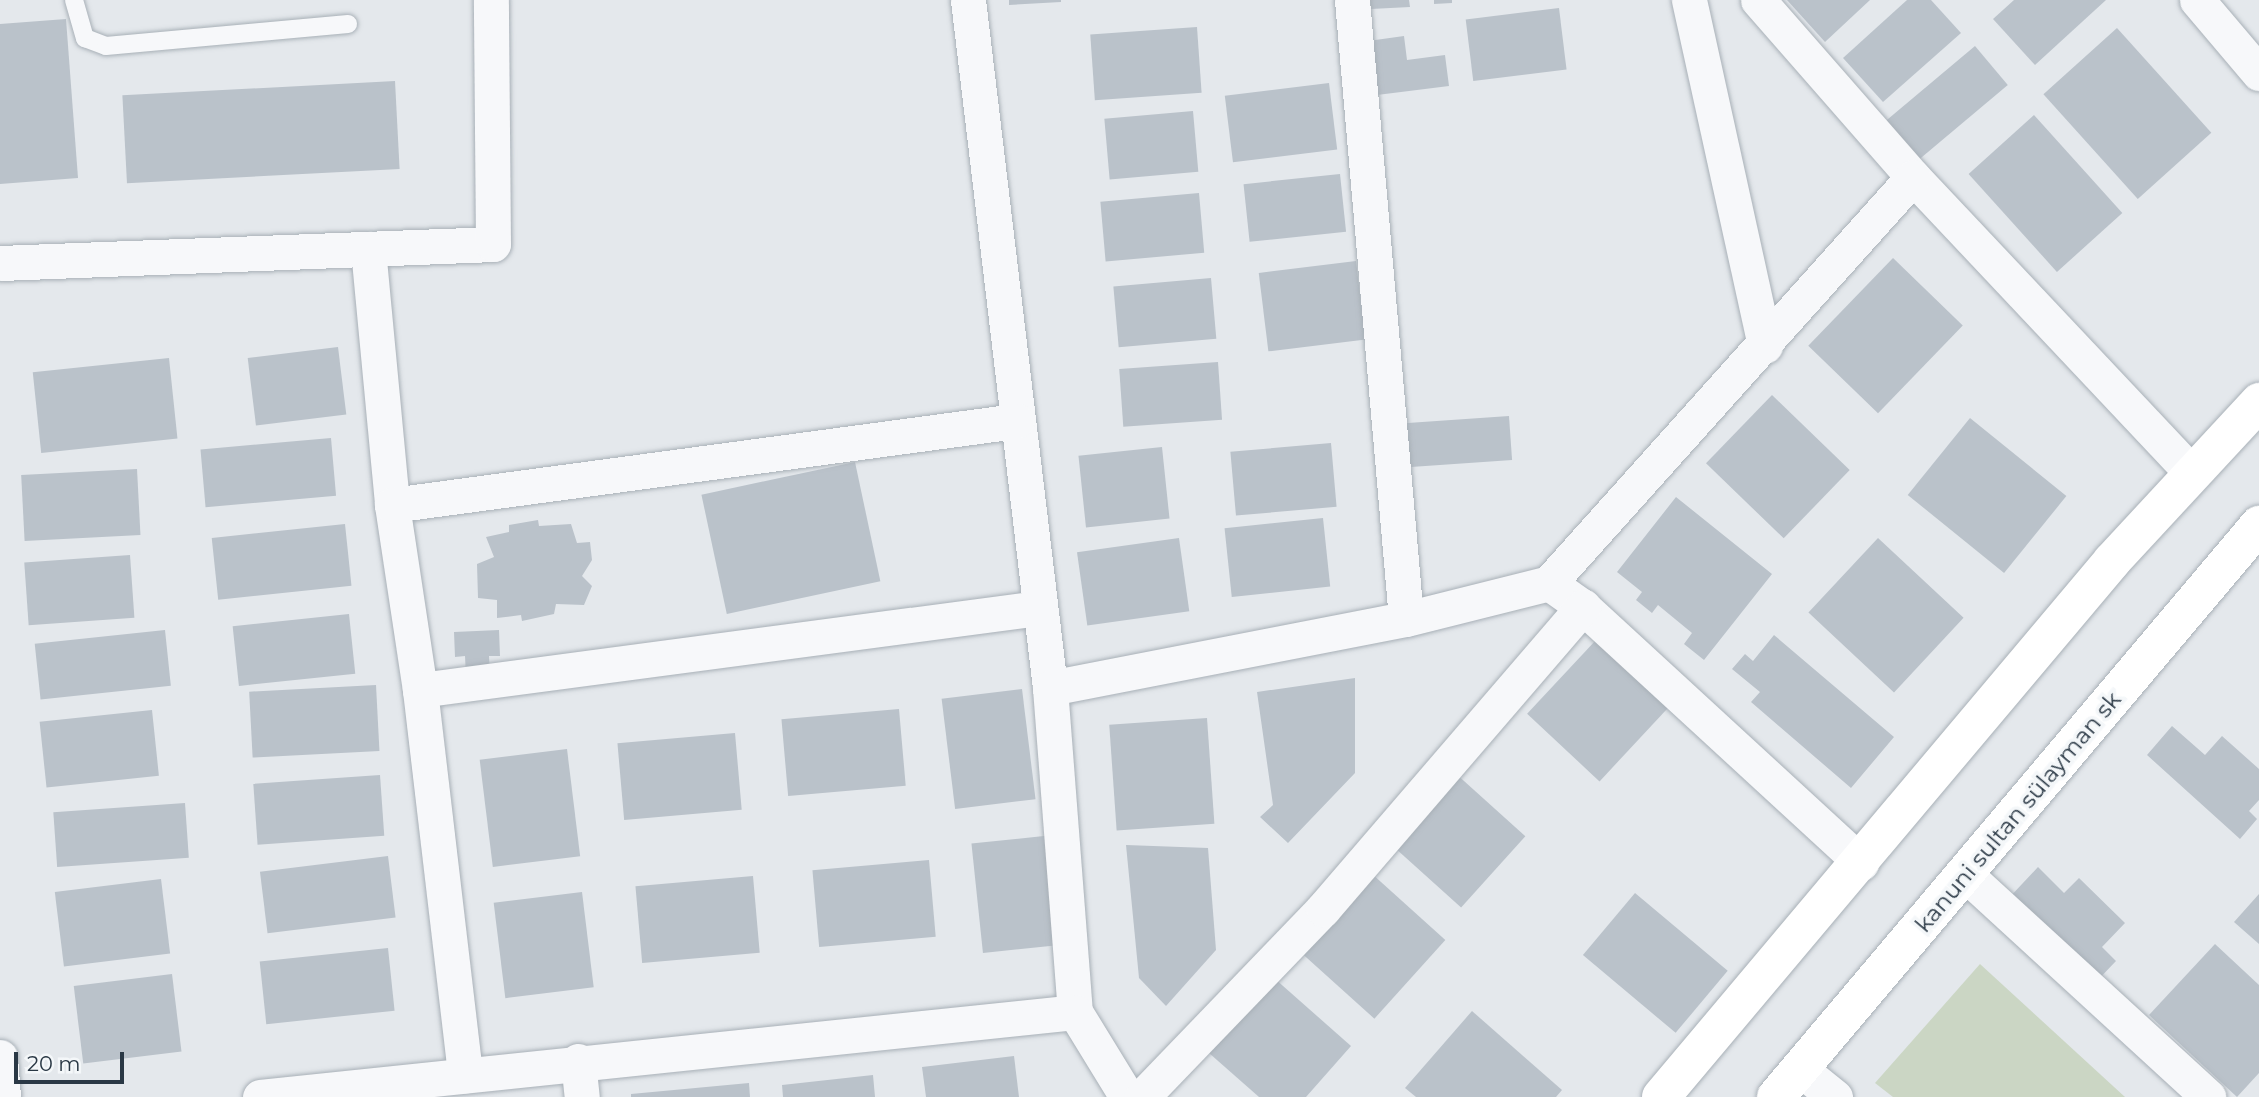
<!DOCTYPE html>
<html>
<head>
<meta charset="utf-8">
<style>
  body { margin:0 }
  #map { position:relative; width:2259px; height:1097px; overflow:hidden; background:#e4e8ec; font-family:Montserrat,sans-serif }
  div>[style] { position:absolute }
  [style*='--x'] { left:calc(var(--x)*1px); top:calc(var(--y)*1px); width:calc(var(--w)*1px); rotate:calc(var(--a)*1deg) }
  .green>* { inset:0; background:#cbd6c4 }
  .building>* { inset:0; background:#bac2ca; transform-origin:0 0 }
  .roads { filter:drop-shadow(0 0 2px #a8b0b7) drop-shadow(0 0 2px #a8b0b7) }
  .service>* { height:18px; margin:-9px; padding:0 9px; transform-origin:9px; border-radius:9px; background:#f7f8fa }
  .minor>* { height:35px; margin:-17.5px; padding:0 17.5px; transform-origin:17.5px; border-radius:17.5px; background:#f7f8fa }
  .secondary>* { height:38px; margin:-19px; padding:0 19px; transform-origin:19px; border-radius:19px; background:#fff }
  span { translate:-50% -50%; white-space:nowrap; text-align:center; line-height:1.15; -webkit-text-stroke:7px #f4f7f9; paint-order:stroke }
  .street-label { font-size:23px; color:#2a3845 }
  .scale { position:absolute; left:14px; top:1052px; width:110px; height:32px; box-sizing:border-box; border:4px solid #2a3845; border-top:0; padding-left:9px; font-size:21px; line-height:24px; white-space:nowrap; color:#2a3845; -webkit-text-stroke:5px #f4f7f9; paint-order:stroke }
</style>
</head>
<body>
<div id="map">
  <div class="green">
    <i style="clip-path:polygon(1980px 964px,2125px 1097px,1893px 1097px,1875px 1083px)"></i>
  </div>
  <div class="building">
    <i style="clip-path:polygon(1009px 0,1061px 0,1061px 2px,1009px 5px)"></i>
    <i style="clip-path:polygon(1370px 0,1409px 0,1410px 7px,1371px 9px)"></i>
    <i style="clip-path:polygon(1434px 0,1452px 0,1452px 3px,1434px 4px)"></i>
    <i style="clip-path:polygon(1787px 0,1870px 0,1825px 42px)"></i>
    <i style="clip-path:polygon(1907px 0,1931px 0,1961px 33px,1883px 102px,1843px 58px)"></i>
    <i style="clip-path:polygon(2014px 0,2106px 0,2035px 65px,1993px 19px)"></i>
    <i style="left:1559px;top:8px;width:62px;height:94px;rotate:83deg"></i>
    <i style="clip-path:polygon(66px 19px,78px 178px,0 184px,0 24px)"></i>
    <i style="left:1197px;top:27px;width:66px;height:107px;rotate:86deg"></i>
    <i style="left:2117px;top:28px;width:141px;height:99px;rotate:48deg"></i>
    <i style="clip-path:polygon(1404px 36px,1407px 60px,1445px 55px,1449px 86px,1369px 96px,1361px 42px)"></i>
    <i style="left:1975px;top:46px;width:51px;height:117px;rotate:50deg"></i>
    <i style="left:395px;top:81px;width:88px;height:273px;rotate:87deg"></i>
    <i style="left:1329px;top:83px;width:67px;height:105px;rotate:83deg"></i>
    <i style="left:1193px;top:111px;width:61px;height:89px;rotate:85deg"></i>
    <i style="left:2034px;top:115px;width:132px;height:88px;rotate:48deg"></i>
    <i style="left:1340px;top:174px;width:58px;height:97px;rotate:84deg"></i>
    <i style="left:1199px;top:193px;width:60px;height:99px;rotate:85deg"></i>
    <i style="left:1893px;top:258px;width:97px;height:122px;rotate:44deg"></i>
    <i style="left:1356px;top:261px;width:79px;height:98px;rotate:83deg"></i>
    <i style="left:1211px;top:278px;width:61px;height:98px;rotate:85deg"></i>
    <i style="left:338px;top:347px;width:68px;height:91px;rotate:83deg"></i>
    <i style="left:169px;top:358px;width:81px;height:137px;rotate:84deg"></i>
    <i style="left:1218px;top:362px;width:58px;height:99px;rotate:86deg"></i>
    <i style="left:1772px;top:395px;width:108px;height:95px;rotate:44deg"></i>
    <i style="left:1509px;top:416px;width:44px;height:105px;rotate:86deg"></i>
    <i style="left:1970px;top:418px;width:124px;height:99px;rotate:39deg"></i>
    <i style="left:331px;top:438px;width:58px;height:131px;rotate:85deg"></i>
    <i style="left:1331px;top:443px;width:64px;height:101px;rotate:85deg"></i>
    <i style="left:1162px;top:447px;width:72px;height:84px;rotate:84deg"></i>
    <i style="left:855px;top:462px;width:122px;height:157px;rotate:78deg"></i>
    <i style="left:137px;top:469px;width:66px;height:116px;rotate:87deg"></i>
    <i style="clip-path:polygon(1676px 497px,1772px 574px,1704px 660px,1684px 644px,1692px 633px,1658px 605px,1652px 613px,1636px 600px,1642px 592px,1617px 572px)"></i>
    <i style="left:1323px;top:518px;width:69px;height:99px;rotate:84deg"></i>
    <i style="clip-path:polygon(538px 520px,539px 526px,571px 524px,577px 543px,590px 542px,592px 560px,582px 576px,592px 586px,584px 605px,556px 604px,554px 614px,522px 621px,521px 615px,497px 618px,497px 600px,478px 598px,477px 564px,494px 557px,486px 537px,509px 532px,509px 525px)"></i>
    <i style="left:345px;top:524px;width:62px;height:134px;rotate:84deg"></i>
    <i style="left:1179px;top:538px;width:74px;height:103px;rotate:82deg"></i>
    <i style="left:1878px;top:538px;width:117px;height:102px;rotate:43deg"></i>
    <i style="left:130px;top:555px;width:63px;height:106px;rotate:86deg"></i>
    <i style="left:349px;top:614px;width:60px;height:117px;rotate:84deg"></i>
    <i style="left:165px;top:630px;width:56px;height:131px;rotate:84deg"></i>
    <i style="clip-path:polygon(499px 630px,500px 656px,489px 656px,490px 676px,466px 677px,465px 656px,455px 657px,454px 632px)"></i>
    <i style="clip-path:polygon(1774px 635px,1894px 737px,1851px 788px,1751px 702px,1760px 692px,1732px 669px,1745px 654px,1753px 661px)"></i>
    <i style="left:1596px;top:640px;width:99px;height:101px;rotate:43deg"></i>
    <i style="clip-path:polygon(1355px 678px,1355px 773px,1288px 843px,1260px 817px,1273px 805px,1257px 692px)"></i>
    <i style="left:376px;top:685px;width:66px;height:127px;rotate:87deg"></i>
    <i style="left:1022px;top:689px;width:111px;height:81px;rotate:83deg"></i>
    <i style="left:899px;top:709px;width:77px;height:118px;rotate:85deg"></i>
    <i style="left:152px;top:710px;width:66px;height:113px;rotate:84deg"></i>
    <i style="left:1207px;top:718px;width:106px;height:98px;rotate:86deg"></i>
    <i style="clip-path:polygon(2172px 726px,2205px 755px,2222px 736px,2259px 769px,2259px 800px,2249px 811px,2257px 819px,2240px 839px,2147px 755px)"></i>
    <i style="left:735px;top:733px;width:77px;height:118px;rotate:85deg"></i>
    <i style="left:567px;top:749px;width:108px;height:88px;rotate:83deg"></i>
    <i style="left:1454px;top:772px;width:96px;height:96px;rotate:42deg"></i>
    <i style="left:380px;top:775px;width:61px;height:127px;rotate:86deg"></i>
    <i style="left:185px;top:803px;width:55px;height:132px;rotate:86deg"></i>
    <i style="left:1053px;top:835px;width:110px;height:82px;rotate:84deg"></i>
    <i style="clip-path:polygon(1126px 845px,1208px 848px,1216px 950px,1166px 1006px,1139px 978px)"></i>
    <i style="left:388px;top:856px;width:62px;height:129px;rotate:83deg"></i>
    <i style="left:929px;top:860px;width:77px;height:117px;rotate:85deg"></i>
    <i style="clip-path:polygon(2038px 867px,2064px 893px,2079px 878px,2125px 923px,2102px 947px,2116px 961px,2094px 984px,2007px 900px)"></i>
    <i style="left:1371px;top:873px;width:100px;height:106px;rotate:42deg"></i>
    <i style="left:753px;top:876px;width:77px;height:118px;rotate:85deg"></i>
    <i style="left:161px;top:879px;width:75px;height:107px;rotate:83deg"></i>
    <i style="left:582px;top:892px;width:96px;height:89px;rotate:83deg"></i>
    <i style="left:1635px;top:893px;width:121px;height:81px;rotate:40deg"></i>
    <i style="clip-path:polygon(2259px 894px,2259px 944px,2234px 922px)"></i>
    <i style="clip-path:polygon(2215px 944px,2259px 985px,2259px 1073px,2237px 1097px,2149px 1015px)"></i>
    <i style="left:388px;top:948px;width:63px;height:129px;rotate:84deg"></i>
    <i style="left:172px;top:974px;width:78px;height:99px;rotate:83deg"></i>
    <i style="clip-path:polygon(1274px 978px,1351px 1046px,1306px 1097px,1259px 1097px,1209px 1053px)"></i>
    <i style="clip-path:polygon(1472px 1011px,1562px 1090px,1556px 1097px,1416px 1097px,1405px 1088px)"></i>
    <i style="clip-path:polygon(1014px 1056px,1019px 1097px,926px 1097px,922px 1067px)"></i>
    <i style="clip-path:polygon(873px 1075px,875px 1097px,783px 1097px,782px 1085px)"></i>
    <i style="clip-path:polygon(749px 1083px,750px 1097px,631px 1097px,631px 1094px)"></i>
  </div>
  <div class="roads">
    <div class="service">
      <i style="--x:74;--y:0;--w:40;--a:74"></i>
      <i style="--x:85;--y:38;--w:22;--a:21"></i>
      <i style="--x:106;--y:46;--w:243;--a:-5.2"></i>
    </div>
    <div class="minor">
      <i style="--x:968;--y:0;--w:693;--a:83.2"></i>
      <i style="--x:1050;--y:688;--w:325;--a:85.6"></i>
      <i style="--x:1352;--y:0;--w:621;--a:85.01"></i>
      <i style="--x:1689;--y:0;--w:354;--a:77.6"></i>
      <i style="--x:1758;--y:0;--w:235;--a:48.8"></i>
      <i style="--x:1913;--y:177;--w:407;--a:46.7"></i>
      <i style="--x:2197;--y:0;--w:96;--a:49.7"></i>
      <i style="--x:368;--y:249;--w:257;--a:84.6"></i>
      <i style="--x:392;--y:505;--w:187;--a:81.4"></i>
      <i style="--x:420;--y:690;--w:388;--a:83.3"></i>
      <i style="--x:0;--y:263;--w:493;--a:-2.2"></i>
      <i style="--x:493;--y:244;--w:244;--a:-90.5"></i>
      <i style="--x:392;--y:505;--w:630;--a:-7.67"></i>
      <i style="--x:1549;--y:583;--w:545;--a:-48.12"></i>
      <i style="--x:1050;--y:688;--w:363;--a:-11"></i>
      <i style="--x:1406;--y:619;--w:147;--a:-14.1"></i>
      <i style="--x:1549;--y:583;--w:42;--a:35.2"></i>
      <i style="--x:1583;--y:607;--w:378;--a:42.6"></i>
      <i style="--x:420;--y:690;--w:623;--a:-7.56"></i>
      <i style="--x:1965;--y:874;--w:330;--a:42.5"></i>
      <i style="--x:0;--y:1057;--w:40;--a:85.7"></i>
      <i style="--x:578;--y:1061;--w:36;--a:84"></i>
      <i style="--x:1800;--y:1069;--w:45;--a:38.7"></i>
      <i style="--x:260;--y:1097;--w:819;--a:-5.95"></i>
      <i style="--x:1075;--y:1012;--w:100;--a:58.5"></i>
      <i style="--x:1142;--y:1097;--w:261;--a:-46.1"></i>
      <i style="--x:1323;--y:909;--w:399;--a:-49.3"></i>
    </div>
    <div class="secondary">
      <i style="--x:1661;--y:1097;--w:700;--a:-49.92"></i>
      <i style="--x:2112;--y:561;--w:217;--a:-47.2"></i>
      <i style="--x:1776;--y:1097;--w:749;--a:-49.82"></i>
    </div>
  </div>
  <div class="street-label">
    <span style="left:2018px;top:812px;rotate:-50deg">kanuni sultan sülayman sk</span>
  </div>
  <div class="scale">20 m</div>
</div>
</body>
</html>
